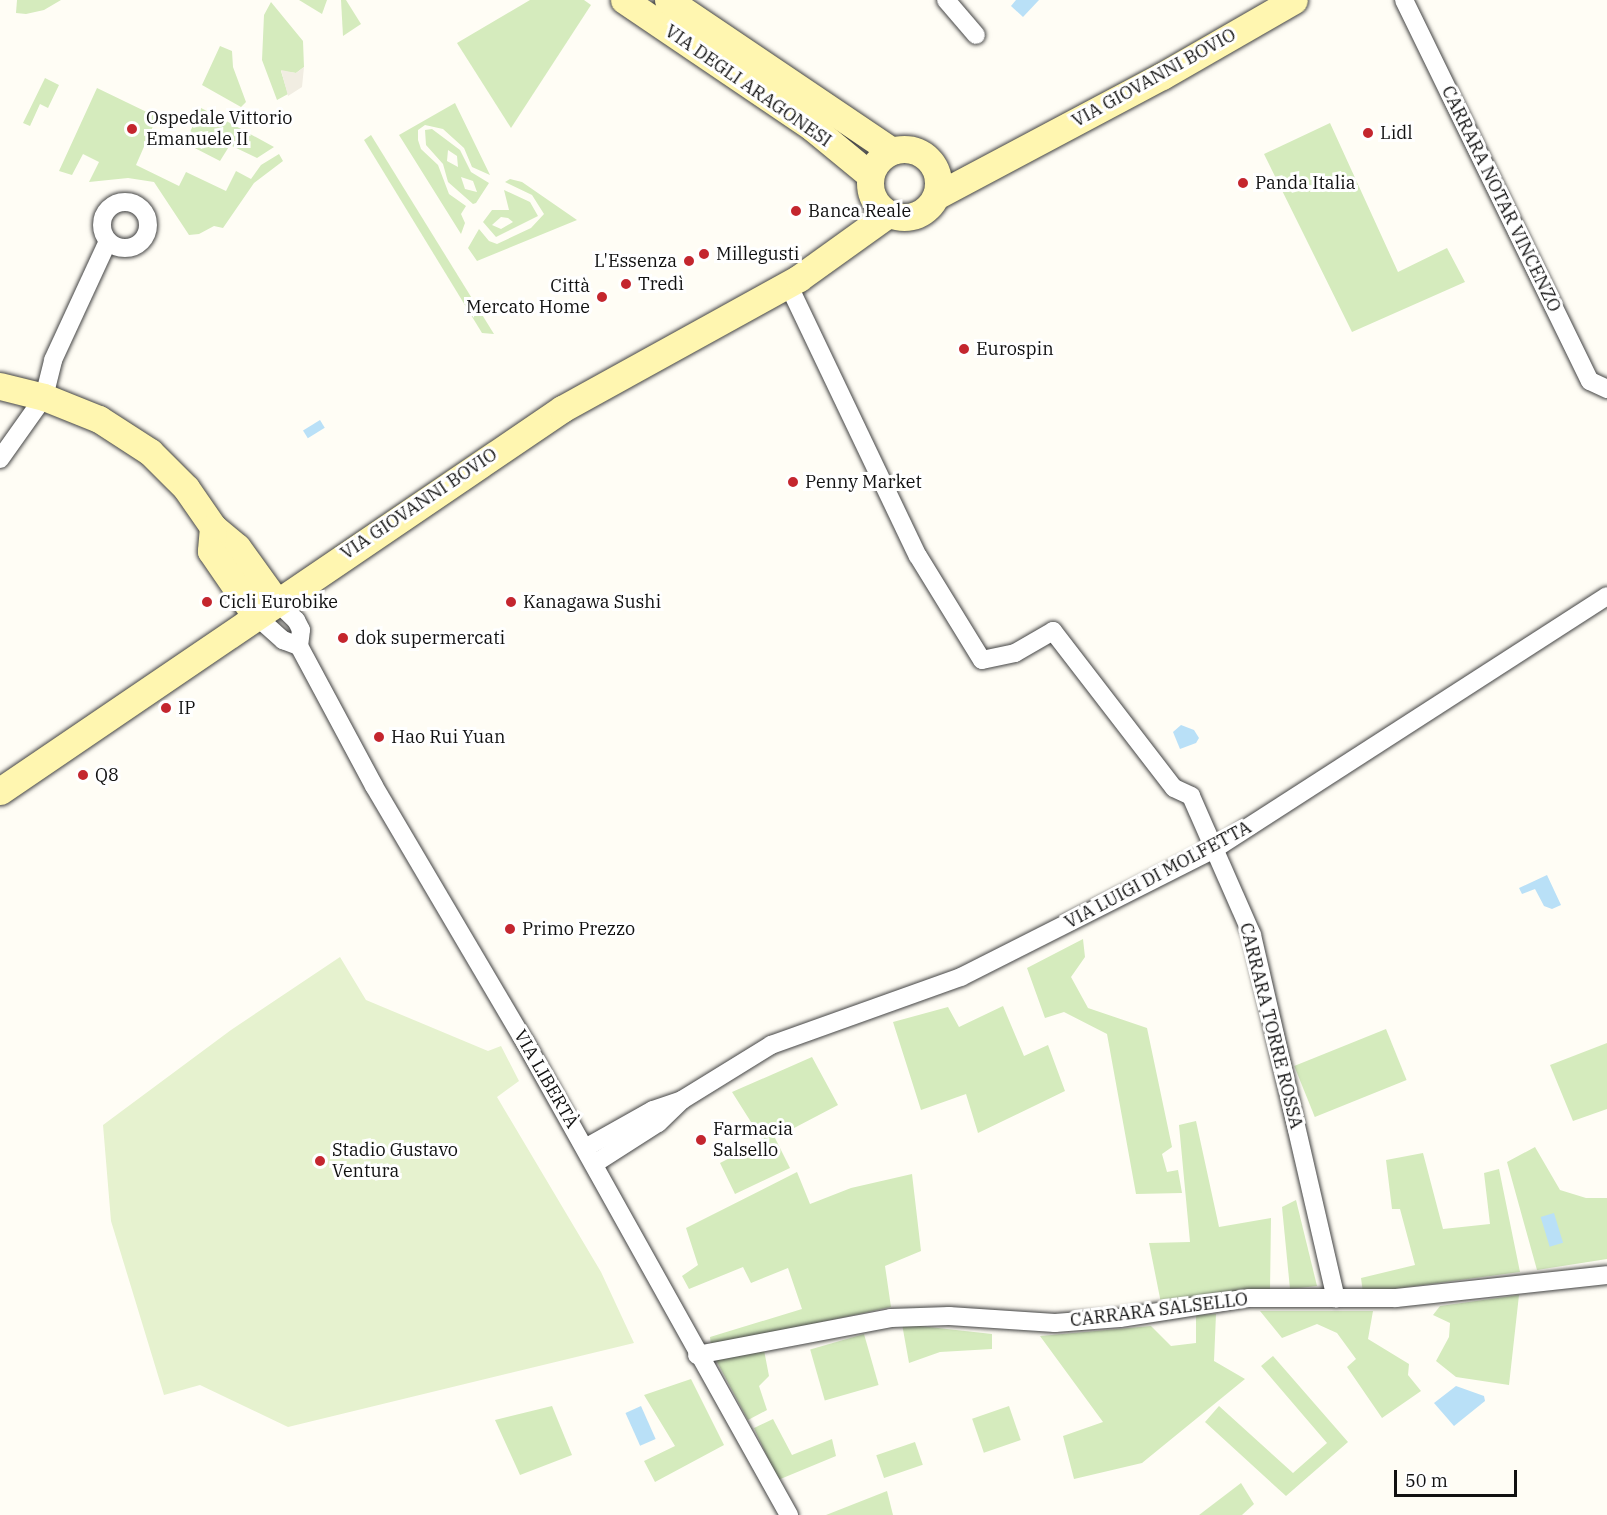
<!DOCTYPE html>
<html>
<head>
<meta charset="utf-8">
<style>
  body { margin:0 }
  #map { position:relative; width:1607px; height:1515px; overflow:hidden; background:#fffdf5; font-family:"IBM Plex Serif",serif }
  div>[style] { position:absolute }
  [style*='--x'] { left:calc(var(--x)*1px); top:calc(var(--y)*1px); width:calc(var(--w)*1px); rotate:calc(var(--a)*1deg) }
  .green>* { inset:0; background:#d5ebbd; transform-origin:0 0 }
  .pitch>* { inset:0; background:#e6f2cf }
  .plaza>* { inset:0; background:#f1ede2 }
  .water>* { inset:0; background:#b9e0f7; transform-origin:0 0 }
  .roads { filter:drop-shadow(0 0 2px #444) drop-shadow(0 0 2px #444) }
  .street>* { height:18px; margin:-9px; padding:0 9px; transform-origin:9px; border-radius:9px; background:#fff }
  .street>.ring { margin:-9px; padding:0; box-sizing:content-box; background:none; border:18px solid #fff; border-radius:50% }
  .secondary>* { height:27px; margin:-13.5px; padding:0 13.5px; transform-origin:13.5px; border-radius:13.5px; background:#fff6b0 }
  .secondary>.ring { margin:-13.5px; padding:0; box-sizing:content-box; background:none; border:27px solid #fff6b0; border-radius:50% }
  .dots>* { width:16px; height:16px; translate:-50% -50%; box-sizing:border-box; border:3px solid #fff; border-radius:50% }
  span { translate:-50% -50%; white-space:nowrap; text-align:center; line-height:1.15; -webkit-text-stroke:6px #fff; paint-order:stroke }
  .street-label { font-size:18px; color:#111 }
  .poi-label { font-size:18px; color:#111 }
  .left { translate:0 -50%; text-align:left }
  .right { translate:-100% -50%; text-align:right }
  .scale { position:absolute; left:1394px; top:1470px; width:123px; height:27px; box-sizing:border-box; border:3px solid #111; border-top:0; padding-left:8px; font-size:18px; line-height:21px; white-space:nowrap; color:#111; -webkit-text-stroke:4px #fff; paint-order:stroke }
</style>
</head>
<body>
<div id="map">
  <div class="green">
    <i style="clip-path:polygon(17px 0,61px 0,44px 10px,26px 14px,16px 13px)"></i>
    <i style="clip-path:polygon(299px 0,327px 0,322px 14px)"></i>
    <i style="clip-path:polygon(341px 0,346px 0,361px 24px,343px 36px)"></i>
    <i style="clip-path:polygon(530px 0,584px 0,591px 5px,511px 128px,457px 43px)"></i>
    <i style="clip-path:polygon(271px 2px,303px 41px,304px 67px,296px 73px,281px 71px,288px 94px,277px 100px,262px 60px,264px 15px)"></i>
    <i style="clip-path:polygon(220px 46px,232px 51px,233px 67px,246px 102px,241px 107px,202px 85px)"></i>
    <i style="clip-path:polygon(45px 78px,59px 85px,48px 108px,40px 104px,30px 126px,23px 123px)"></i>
    <i style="clip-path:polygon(97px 88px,157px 117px,136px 165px,179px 186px,186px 172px,226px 191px,236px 171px,251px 179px,261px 165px,279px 154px,283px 161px,254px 183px,223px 228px,214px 226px,199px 234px,189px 235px,154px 182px,128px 178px,89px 182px,99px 162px,83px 154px,72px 175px,59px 171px)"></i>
    <i style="clip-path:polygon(455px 103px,490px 175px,472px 167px,464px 148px,443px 129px,425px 125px,418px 130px,418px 140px,421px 149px,438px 165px,449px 194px,466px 206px,461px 214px,465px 223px,461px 234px,399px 135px)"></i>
    <i style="clip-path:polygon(201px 108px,232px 124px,274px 147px,257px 158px,230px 145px,220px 161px,185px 143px)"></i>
    <i style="clip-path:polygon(1330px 123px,1398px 272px,1447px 248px,1465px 282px,1352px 332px,1264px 154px)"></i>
    <i style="clip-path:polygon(evenodd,432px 129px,460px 150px,471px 172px,489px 183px,476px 203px,473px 204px,448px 182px,443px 164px,426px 145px,425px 130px,432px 129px,448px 150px,457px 156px,458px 167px,447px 161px,448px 150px,432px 129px,461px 177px,473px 181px,477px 192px,465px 189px,461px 177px)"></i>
    <i style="clip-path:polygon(371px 135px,494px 334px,482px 333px,364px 140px)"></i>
    <i style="clip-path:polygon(510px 179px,522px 182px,577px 220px,477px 261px,468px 248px,479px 229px,489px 241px,497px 244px,531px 228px,544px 214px,532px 195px,505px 182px)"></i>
    <i style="clip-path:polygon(evenodd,504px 190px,530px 202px,538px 216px,496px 237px,483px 222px,492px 210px,509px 210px,504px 190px,501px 217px,508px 218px,513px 222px,501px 229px,492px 225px,501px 217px)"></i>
    <i style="clip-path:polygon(1083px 939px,1085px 957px,1071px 977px,1088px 1008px,1147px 1028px,1172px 1147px,1162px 1154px,1167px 1172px,1178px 1170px,1182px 1193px,1136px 1194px,1107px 1034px,1064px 1012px,1045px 1018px,1027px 968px)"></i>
    <i style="clip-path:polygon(1003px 1006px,1024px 1056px,1048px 1045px,1065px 1091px,978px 1133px,966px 1094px,921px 1110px,893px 1022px,948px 1007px,959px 1027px)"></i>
    <i style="left:1386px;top:1029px;width:55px;height:99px;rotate:68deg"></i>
    <i style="clip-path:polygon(1607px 1043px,1607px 1109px,1573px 1121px,1550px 1065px)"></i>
    <i style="clip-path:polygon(812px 1057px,838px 1105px,775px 1138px,790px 1168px,735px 1194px,720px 1163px,763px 1141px,732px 1092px)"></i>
    <i style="clip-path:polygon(1196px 1121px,1219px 1227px,1271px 1218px,1270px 1291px,1161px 1303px,1149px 1243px,1190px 1242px,1179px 1125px)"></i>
    <i style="clip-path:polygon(1535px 1147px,1560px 1190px,1586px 1198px,1607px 1198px,1607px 1259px,1537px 1270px,1507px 1162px)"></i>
    <i style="clip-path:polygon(1423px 1153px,1443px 1229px,1490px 1224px,1484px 1173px,1499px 1169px,1520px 1272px,1363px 1293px,1361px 1278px,1415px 1265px,1400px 1209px,1392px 1209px,1386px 1160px)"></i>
    <i style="clip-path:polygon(797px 1172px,810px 1204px,851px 1188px,912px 1174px,921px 1251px,885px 1266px,891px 1307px,711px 1346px,710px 1337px,802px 1309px,788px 1268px,751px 1283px,743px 1267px,689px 1289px,682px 1276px,698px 1265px,686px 1228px)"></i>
    <i style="clip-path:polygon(1296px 1200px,1317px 1286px,1290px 1289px,1282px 1207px)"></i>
    <i style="clip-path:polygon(1519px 1295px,1509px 1385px,1456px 1377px,1436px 1361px,1449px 1337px,1450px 1323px,1433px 1315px,1440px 1306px)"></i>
    <i style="clip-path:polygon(1260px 1311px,1373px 1311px,1368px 1339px,1409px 1364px,1408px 1375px,1421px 1391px,1382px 1418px,1347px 1367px,1356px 1359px,1337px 1333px,1317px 1324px,1282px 1338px)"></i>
    <i style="clip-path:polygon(1216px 1314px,1214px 1361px,1245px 1379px,1142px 1463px,1074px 1479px,1063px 1436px,1103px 1422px,1040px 1336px,1151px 1326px,1171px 1346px,1196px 1343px,1196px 1315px)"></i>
    <i style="clip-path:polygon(902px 1324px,992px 1334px,992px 1349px,940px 1352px,909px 1363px)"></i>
    <i style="left:864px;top:1334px;width:53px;height:56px;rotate:74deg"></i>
    <i style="clip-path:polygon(764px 1350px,769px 1376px,759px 1386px,767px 1410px,748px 1420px,716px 1360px)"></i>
    <i style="clip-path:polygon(1273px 1356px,1348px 1442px,1286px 1496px,1205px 1422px,1219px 1406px,1293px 1473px,1327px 1443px,1261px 1366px)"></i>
    <i style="clip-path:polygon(691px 1379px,724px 1445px,655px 1482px,644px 1461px,675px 1446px,644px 1395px)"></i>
    <i style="clip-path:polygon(552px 1406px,572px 1455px,520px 1475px,495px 1420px)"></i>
    <i style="left:1009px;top:1406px;width:36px;height:39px;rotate:71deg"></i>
    <i style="clip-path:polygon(773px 1419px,792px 1455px,832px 1439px,836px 1456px,778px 1480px,754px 1428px)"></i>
    <i style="left:915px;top:1442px;width:24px;height:41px;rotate:71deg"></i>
    <i style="clip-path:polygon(1241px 1483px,1254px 1504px,1242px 1515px,1199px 1515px)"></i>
    <i style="clip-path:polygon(887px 1491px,893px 1515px,826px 1515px)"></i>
  </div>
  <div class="pitch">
    <i style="clip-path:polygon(340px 957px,366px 1000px,488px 1051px,501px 1046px,519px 1081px,497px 1097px,601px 1272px,634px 1343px,288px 1427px,200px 1385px,164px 1395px,111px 1221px,103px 1125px,231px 1030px)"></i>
  </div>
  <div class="plaza">
    <i style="clip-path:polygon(304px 67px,302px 87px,288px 96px,281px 70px,296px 73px)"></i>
  </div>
  <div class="water">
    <i style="clip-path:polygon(1016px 0,1039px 0,1023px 17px,1011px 6px)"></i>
    <i style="left:320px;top:420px;width:9px;height:20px;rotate:58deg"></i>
    <i style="clip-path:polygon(1181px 725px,1194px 730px,1199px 738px,1196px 743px,1180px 749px,1173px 732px)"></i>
    <i style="clip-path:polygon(1547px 875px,1561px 905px,1552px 909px,1544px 906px,1535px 889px,1522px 894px,1519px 888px)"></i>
    <i style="left:1554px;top:1213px;width:31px;height:14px;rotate:73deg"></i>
    <i style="clip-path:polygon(1456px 1386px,1484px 1396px,1485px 1401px,1454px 1426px,1434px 1403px)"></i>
    <i style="left:641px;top:1406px;width:36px;height:17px;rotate:66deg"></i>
  </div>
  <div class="roads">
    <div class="street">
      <i style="--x:946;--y:0;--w:46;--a:49.4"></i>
      <i style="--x:1404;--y:0;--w:424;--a:64"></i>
      <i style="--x:1590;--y:381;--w:19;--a:25"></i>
      <i class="ring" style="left:102px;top:202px;width:28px;height:28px"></i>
      <i style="--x:788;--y:284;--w:301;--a:64.5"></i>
      <i style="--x:918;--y:556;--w:122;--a:58.4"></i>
      <i style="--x:982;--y:660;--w:34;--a:-12"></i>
      <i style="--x:1015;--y:653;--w:44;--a:-30.1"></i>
      <i style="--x:1053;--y:631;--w:198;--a:52.4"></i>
      <i style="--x:1174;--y:788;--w:19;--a:25"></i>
      <i style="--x:1191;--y:796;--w:152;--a:66.3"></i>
      <i style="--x:1252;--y:935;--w:373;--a:77"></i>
      <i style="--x:0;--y:459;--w:76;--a:-54.6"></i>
      <i style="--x:44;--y:397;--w:38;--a:-76"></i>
      <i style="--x:53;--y:360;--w:131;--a:-65.2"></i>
      <i style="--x:276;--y:601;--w:28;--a:44"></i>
      <i style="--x:296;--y:620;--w:11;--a:63"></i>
      <i style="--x:301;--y:630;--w:16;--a:97"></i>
      <i style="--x:299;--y:646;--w:159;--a:61.8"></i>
      <i style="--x:374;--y:786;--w:297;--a:59.5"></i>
      <i style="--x:525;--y:1042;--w:542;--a:60.83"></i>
      <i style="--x:255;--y:615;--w:38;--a:42"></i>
      <i style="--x:283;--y:640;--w:17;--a:21"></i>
      <i style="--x:682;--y:1100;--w:105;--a:-31.7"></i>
      <i style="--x:771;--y:1045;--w:202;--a:-19.7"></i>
      <i style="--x:961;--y:977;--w:286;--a:-26.8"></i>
      <i style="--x:1216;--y:848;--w:465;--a:-32.8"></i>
      <i style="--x:585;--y:1148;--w:78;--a:-29.2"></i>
      <i style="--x:653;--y:1110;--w:31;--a:-19"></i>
      <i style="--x:682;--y:1100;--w:33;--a:136"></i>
      <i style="--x:658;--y:1123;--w:76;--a:147.4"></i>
      <i style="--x:697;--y:1355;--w:197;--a:-10.8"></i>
      <i style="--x:891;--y:1318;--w:58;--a:-2"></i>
      <i style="--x:949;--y:1316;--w:106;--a:3.8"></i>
      <i style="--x:1055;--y:1323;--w:65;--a:-4.4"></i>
      <i style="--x:1120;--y:1318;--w:131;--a:-8.8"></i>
      <i style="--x:1249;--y:1298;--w:147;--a:0"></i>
      <i style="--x:1396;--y:1298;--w:212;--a:-6.2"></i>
    </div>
    <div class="secondary">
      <i style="--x:624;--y:0;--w:228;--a:34.1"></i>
      <i style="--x:813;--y:128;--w:74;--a:39.5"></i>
      <i style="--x:668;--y:0;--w:270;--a:34"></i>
      <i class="ring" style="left:870px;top:149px;width:41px;height:41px"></i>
      <i style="--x:936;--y:196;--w:256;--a:-28"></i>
      <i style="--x:1162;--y:76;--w:152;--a:-29.9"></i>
      <i style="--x:0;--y:386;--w:45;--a:14"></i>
      <i style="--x:44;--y:397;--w:59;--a:21.8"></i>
      <i style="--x:99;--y:419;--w:61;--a:32.9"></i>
      <i style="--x:150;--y:452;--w:51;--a:45"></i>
      <i style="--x:186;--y:488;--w:47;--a:55.3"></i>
      <i style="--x:213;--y:527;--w:31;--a:40"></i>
      <i style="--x:237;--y:547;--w:67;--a:54.2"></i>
      <i style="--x:213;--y:527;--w:24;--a:95"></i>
      <i style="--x:211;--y:551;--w:78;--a:55.5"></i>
      <i style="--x:0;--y:791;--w:680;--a:-34.2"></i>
      <i style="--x:562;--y:409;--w:271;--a:-28.9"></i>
      <i style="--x:799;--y:278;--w:110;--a:-35.7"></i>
    </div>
  </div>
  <div class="dots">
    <i style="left:132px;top:129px;background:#c4262e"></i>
    <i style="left:1368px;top:133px;background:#c4262e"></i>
    <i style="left:1243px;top:183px;background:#c4262e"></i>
    <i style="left:796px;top:211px;background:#c4262e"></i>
    <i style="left:704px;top:254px;background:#c4262e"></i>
    <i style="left:689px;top:261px;background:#c4262e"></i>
    <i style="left:626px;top:284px;background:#c4262e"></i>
    <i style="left:602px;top:297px;background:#c4262e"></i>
    <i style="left:964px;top:349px;background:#c4262e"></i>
    <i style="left:793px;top:482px;background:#c4262e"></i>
    <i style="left:207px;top:602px;background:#c4262e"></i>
    <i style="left:511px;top:602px;background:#c4262e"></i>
    <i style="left:343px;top:638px;background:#c4262e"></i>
    <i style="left:166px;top:708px;background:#c4262e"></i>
    <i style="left:379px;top:737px;background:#c4262e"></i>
    <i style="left:83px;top:775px;background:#c4262e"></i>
    <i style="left:510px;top:929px;background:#c4262e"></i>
    <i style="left:701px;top:1140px;background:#c4262e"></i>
    <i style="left:320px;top:1161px;background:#c4262e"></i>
  </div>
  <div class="street-label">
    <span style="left:1154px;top:78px;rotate:-29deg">VIA GIOVANNI BOVIO</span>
    <span style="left:748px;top:86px;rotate:35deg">VIA DEGLI ARAGONESI</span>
    <span style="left:1501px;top:199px;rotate:64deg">CARRARA NOTAR VINCENZO</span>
    <span style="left:419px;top:504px;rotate:-34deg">VIA GIOVANNI BOVIO</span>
    <span style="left:1158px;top:875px;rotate:-28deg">VIA LUIGI DI MOLFETTA</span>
    <span style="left:1271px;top:1026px;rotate:76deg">CARRARA TORRE ROSSA</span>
    <span style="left:546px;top:1079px;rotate:60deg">VIA LIBERTÀ</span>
    <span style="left:1159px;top:1310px;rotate:-7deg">CARRARA SALSELLO</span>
  </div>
  <div class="poi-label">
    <span class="left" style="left:146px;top:129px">Ospedale Vittorio<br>Emanuele II</span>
    <span class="left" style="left:1380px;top:133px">Lidl</span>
    <span class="left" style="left:1255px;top:183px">Panda Italia</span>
    <span class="left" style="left:808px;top:211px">Banca Reale</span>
    <span class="left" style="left:716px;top:254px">Millegusti</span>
    <span class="right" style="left:677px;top:261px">L'Essenza</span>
    <span class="left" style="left:638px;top:284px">Tredì</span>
    <span class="right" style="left:590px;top:297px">Città<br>Mercato Home</span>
    <span class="left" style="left:976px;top:349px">Eurospin</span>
    <span class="left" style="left:805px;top:482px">Penny Market</span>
    <span class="left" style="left:219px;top:602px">Cicli Eurobike</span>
    <span class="left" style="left:523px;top:602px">Kanagawa Sushi</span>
    <span class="left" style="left:355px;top:638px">dok supermercati</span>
    <span class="left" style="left:178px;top:708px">IP</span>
    <span class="left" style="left:391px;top:737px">Hao Rui Yuan</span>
    <span class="left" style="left:95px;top:775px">Q8</span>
    <span class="left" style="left:522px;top:929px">Primo Prezzo</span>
    <span class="left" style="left:713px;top:1140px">Farmacia<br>Salsello</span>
    <span class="left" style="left:332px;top:1161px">Stadio Gustavo<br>Ventura</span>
  </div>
  <div class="scale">50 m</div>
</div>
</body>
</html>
